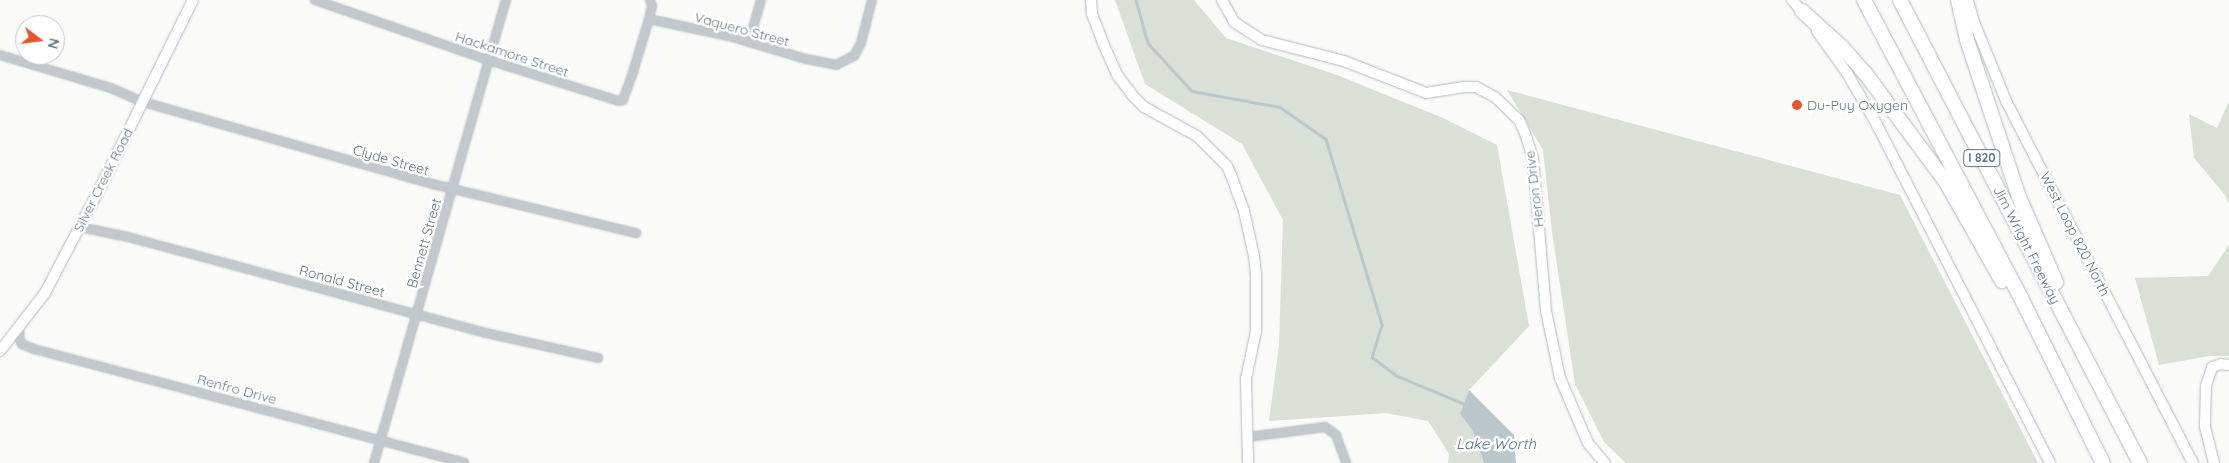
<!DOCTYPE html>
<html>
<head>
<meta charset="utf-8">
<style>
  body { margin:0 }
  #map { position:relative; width:2229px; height:463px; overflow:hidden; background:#fafaf8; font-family:Quicksand,sans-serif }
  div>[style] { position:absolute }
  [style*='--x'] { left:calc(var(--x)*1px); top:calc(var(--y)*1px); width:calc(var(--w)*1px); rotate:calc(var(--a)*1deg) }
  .green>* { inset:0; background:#dadfd7 }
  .water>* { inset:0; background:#bbc7cb }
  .stream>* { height:2.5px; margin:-1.25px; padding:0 1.25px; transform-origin:1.25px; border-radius:1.25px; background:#bbc7cb }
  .roads { filter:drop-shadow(0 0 1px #b3babf) drop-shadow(0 0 1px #b3babf) }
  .street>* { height:8px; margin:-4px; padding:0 4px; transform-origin:4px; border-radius:4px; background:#c3c8cc }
  .secondary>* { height:10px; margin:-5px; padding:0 5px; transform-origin:5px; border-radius:5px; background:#fff }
  .highway>* { height:14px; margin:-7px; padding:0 7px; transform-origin:7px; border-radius:7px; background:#fff }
  .dots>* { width:14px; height:14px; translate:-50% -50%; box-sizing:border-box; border:2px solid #fff; border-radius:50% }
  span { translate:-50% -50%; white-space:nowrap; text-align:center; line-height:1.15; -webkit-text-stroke:5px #fff; paint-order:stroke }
  .shield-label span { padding:1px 4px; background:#fff; border:1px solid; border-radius:4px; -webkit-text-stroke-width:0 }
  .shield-label { font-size:12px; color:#657683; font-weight:700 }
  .street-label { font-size:14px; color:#657683 }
  .poi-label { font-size:14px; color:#657683 }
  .left { translate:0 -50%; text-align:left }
  .water-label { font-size:15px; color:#60757c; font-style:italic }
  .north { position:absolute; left:15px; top:15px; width:50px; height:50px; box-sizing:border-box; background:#fff; border:1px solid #c1c8cd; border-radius:50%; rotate:105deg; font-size:14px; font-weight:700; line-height:20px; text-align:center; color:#657683 }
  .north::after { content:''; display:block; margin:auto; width:18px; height:22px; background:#e4572e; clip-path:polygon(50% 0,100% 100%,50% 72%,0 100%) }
</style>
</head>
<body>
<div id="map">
  <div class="green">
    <i style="clip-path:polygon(1115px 0,1194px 0,1226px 38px,1337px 75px,1443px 118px,1497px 145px,1529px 326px,1469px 390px,1460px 414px,1472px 430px,1484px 463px,1448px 463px,1449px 454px,1428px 421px,1386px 413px,1269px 421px,1279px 345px,1283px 220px,1242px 144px,1145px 84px)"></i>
    <i style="clip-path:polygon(1507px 90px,1900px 195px,2038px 463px,1626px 463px,1604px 442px,1575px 384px,1552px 232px,1543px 150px)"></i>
    <i style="clip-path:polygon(2229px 101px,2229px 204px,2225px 195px,2194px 158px,2189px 114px,2217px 128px)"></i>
    <i style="clip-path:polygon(2229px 245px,2229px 356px,2209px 356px,2159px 365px,2135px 278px,2208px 276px)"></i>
  </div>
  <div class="water">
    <i style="clip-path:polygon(1469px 390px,1514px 435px,1516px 463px,1484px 463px,1472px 430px,1460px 414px)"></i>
  </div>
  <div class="stream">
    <i style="--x:1136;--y:0;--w:45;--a:74.4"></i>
    <i style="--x:1148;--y:43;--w:65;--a:47.5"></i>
    <i style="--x:1192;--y:91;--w:89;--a:10.3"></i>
    <i style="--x:1280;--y:107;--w:56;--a:34.8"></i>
    <i style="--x:1326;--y:139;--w:194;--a:73.2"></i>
    <i style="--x:1382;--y:325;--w:34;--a:107"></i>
    <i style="--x:1372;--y:357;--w:31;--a:37"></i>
    <i style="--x:1397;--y:376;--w:74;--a:22.4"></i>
  </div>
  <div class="roads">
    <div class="street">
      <i style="--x:315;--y:0;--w:183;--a:19.1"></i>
      <i style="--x:488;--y:60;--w:137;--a:17.4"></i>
      <i style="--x:619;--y:101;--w:4;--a:-14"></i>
      <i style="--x:623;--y:100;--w:30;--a:-70"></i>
      <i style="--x:633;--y:72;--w:55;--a:-73.2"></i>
      <i style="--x:649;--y:19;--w:13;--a:-77"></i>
      <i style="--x:652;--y:6;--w:6;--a:-108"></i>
      <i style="--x:649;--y:19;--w:85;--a:12.2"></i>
      <i style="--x:732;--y:37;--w:77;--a:16.6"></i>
      <i style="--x:806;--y:59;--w:31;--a:11"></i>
      <i style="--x:836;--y:65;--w:20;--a:-27"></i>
      <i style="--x:854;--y:56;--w:15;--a:-62"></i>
      <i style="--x:861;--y:43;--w:44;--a:-75.7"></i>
      <i style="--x:749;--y:42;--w:44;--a:-74.1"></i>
      <i style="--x:0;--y:55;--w:116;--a:16.6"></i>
      <i style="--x:111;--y:88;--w:35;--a:24"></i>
      <i style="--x:143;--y:102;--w:301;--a:15.8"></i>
      <i style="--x:433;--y:184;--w:209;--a:13.6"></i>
      <i style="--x:80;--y:227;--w:49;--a:11.8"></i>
      <i style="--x:128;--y:237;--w:371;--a:15"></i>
      <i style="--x:486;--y:333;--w:115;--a:12.6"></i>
      <i style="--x:20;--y:325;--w:13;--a:94"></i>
      <i style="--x:19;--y:338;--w:7;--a:63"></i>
      <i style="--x:22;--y:344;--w:13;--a:23"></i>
      <i style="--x:34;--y:349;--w:445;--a:14.8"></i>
      <i style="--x:1248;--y:437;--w:78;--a:-7.4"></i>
      <i style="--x:1325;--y:427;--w:14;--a:36"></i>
      <i style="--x:1336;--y:435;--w:30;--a:70"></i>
      <i style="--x:374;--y:463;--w:481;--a:-74.1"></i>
    </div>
    <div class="secondary">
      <i style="--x:1091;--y:0;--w:14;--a:86"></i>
      <i style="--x:1092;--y:14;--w:31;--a:69"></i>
      <i style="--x:1103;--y:43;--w:36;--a:66"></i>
      <i style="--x:1118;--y:76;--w:25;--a:53"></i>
      <i style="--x:1133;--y:96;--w:16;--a:45"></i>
      <i style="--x:1144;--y:107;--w:60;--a:28.7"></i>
      <i style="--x:1197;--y:136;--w:42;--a:45"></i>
      <i style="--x:1227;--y:166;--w:10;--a:66"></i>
      <i style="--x:1231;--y:175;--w:38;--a:70"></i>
      <i style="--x:1244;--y:211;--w:46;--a:77.5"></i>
      <i style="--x:1254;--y:256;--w:19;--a:84"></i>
      <i style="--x:1256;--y:275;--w:56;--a:90"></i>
      <i style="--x:1256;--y:331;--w:49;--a:101.8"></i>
      <i style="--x:1246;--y:379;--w:84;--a:88.6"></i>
      <i style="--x:1222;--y:0;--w:25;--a:61"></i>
      <i style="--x:1234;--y:22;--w:33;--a:33"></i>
      <i style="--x:1262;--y:40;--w:85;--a:14.4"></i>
      <i style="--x:1344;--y:61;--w:88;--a:21.3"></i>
      <i style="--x:1426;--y:93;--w:38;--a:-9"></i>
      <i style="--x:1464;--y:87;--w:12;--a:0"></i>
      <i style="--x:1476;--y:87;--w:21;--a:28"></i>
      <i style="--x:1495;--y:97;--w:33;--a:44"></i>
      <i style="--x:1519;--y:120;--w:17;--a:66"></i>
      <i style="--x:1526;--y:136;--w:24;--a:73"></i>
      <i style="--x:1533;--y:159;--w:153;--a:85.1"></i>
      <i style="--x:1546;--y:311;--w:68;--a:78.2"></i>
      <i style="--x:1560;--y:378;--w:71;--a:66.7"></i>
      <i style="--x:1588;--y:443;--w:26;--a:50"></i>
      <i style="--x:1792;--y:0;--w:20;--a:49"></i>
      <i style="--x:1968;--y:0;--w:23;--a:75"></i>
      <i style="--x:1974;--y:22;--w:85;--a:67.9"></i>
      <i style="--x:2006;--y:101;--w:407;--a:62.7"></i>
      <i style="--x:1817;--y:31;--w:52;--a:54.5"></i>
      <i style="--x:1847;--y:73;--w:58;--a:59.9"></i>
      <i style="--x:1876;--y:123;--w:382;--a:62.9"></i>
      <i style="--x:0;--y:351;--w:73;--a:-52.2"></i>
      <i style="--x:45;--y:293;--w:123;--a:-62.4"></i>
      <i style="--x:102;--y:184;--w:205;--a:-63.7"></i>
      <i style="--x:2214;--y:463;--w:38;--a:-104"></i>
      <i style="--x:2205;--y:426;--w:40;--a:-88.6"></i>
      <i style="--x:2206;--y:386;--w:20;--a:-72"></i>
      <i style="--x:2212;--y:367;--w:10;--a:-17"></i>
      <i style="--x:2222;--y:364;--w:7;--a:8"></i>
    </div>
    <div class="highway">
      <i style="--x:1864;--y:0;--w:339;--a:62.2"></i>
      <i style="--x:2022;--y:300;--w:182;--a:63.6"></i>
      <i style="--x:1900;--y:0;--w:522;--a:62.6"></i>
      <i style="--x:1958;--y:0;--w:41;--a:77.3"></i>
      <i style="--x:1967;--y:40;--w:165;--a:71.7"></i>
      <i style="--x:2019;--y:197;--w:93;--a:66.5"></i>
      <i style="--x:1802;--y:11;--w:54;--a:42"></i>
      <i style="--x:1842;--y:47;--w:35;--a:49"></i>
      <i style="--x:1865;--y:73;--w:136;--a:53.4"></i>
      <i style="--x:1946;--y:182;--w:114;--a:60.5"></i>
    </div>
  </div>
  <div class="dots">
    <i style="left:1797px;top:105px;background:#e4572e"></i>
  </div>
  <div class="shield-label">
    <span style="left:1982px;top:158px">I 820</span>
  </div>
  <div class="street-label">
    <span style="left:742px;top:29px;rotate:15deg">Vaquero Street</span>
    <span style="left:512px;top:54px;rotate:18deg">Hackamore Street</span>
    <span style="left:391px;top:160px;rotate:16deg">Clyde Street</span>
    <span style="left:103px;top:180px;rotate:-63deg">Silver Creek Road</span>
    <span style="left:1534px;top:189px;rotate:-97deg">Heron Drive</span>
    <span style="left:2075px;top:234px;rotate:63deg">West Loop 820 North</span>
    <span style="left:424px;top:243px;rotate:-74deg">Bennett Street</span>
    <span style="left:2027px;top:245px;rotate:63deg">Jim Wright Freeway</span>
    <span style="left:342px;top:281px;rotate:15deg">Ronald Street</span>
    <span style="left:237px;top:389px;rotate:15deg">Renfro Drive</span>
  </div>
  <div class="poi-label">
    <span class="left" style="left:1807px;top:105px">Du-Puy Oxygen</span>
  </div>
  <div class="water-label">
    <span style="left:1496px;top:444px">Lake Worth</span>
  </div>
  <div class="north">N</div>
</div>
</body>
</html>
